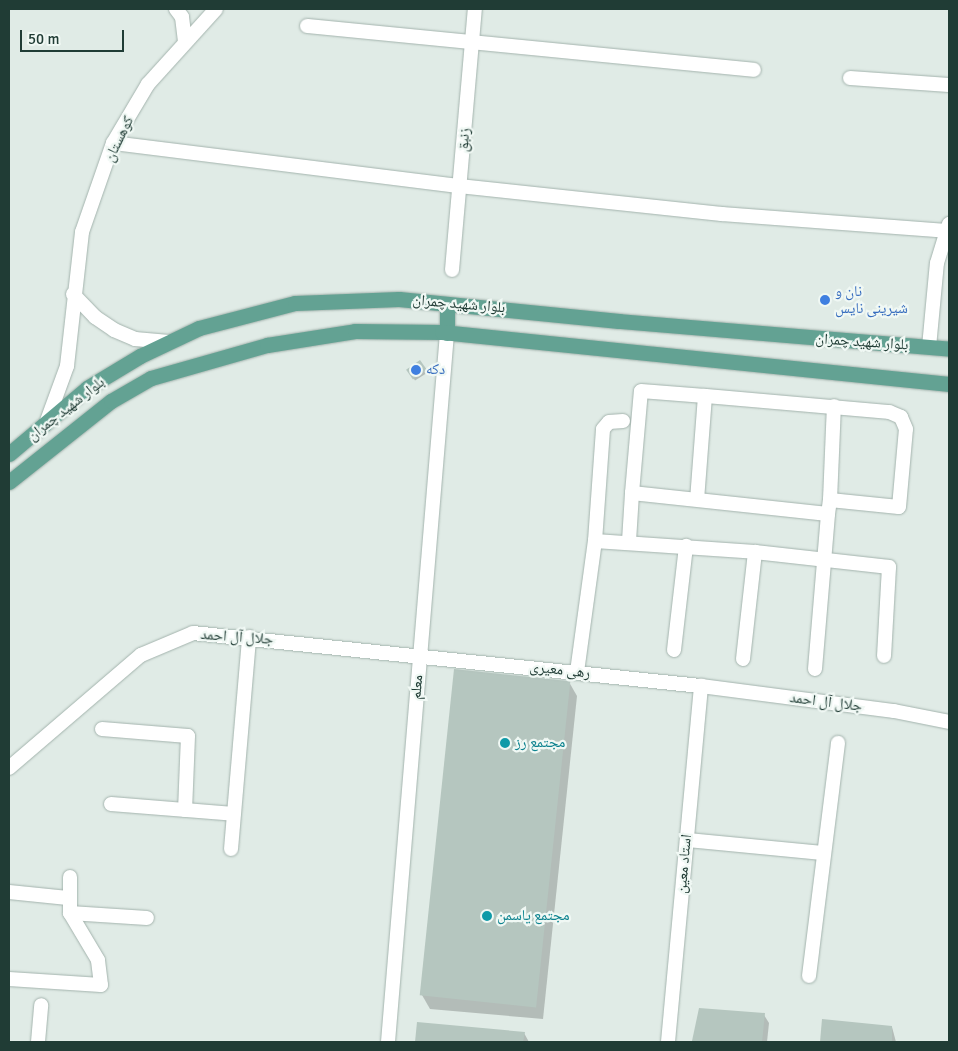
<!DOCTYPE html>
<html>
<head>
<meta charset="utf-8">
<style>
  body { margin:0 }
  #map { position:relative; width:958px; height:1051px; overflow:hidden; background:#e0ebe6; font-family:Signika,"Noto Naskh Arabic",sans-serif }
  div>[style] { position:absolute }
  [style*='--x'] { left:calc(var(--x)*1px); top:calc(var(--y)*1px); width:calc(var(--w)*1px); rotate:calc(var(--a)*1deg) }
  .shadow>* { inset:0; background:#0003; transform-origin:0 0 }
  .building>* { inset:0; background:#b5c6bf; transform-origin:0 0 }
  .roads { filter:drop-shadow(0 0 1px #a3b3ad) drop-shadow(0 0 1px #a3b3ad) }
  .minor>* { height:14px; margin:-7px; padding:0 7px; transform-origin:7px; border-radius:7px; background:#fff }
  .major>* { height:15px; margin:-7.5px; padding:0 7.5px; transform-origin:7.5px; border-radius:7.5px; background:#63a293 }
  .dots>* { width:14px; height:14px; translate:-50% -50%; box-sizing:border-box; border:2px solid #f0f8f4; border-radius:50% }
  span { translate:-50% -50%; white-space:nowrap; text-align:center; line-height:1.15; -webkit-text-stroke:4.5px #f0f8f4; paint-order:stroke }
  .street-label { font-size:15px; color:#203c35 }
  .shop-label { font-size:15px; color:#366cbe }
  .left { translate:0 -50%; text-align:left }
  .culture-label { font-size:15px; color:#0d838f }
  .frame { position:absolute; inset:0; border:10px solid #203c35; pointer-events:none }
  .scale { position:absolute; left:20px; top:30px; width:104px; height:22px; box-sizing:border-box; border:2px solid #203c35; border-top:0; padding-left:6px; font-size:15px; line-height:18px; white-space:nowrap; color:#203c35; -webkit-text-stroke:4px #f0f8f4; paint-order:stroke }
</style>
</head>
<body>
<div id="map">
  <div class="shadow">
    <i style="left:420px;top:362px;width:13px;height:14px;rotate:58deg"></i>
    <i style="clip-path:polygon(569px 682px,577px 696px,543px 1019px,430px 1009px,422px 995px)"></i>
    <i style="clip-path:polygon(700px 1010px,764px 1015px,769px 1023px,767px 1042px,694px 1042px)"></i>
    <i style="clip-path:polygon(823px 1021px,892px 1027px,896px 1042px,821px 1042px)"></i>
    <i style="clip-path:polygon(419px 1024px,524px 1033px,529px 1042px,417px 1042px)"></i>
  </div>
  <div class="building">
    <i style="left:420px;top:360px;width:12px;height:17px;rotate:55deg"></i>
    <i style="left:454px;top:669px;width:117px;height:328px;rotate:6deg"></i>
    <i style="clip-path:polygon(699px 1008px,765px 1013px,762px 1042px,692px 1041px)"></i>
    <i style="clip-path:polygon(822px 1019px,892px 1026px,892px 1042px,820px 1042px)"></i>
    <i style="clip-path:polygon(417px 1022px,525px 1032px,523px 1042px,415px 1042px)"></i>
  </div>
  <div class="roads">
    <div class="minor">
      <i style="--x:176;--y:9;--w:10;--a:53"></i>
      <i style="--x:182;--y:17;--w:23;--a:83"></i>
      <i style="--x:307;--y:26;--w:449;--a:5.6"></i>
      <i style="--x:850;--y:78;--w:99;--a:4"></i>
      <i style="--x:113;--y:143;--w:349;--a:7.1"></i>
      <i style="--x:459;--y:186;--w:264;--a:6.1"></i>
      <i style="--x:722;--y:214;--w:228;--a:4.3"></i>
      <i style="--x:452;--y:270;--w:262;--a:-85"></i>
      <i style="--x:73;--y:294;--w:32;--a:46"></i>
      <i style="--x:95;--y:317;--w:23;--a:34"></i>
      <i style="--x:114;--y:330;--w:23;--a:23"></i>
      <i style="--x:135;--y:339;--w:34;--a:5"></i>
      <i style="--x:929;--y:347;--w:84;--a:-84.6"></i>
      <i style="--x:937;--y:263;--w:41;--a:-72.9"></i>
      <i style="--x:47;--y:421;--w:59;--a:-70"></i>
      <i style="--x:67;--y:366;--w:135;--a:-83.6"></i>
      <i style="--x:82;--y:232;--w:94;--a:-70.8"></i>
      <i style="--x:113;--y:143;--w:69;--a:-59.3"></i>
      <i style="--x:148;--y:84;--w:101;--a:-47.8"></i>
      <i style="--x:632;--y:493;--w:102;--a:-85"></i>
      <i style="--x:641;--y:391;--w:64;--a:4.5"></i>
      <i style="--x:830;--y:500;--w:94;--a:-87.6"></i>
      <i style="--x:595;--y:541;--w:112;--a:-85.9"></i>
      <i style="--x:603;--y:429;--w:9;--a:-49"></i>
      <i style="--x:609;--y:422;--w:14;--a:-4"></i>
      <i style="--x:629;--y:541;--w:48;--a:-86.4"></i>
      <i style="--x:632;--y:493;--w:197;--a:6.1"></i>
      <i style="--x:828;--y:514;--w:14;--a:-82"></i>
      <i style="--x:830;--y:500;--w:69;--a:5.8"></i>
      <i style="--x:899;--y:507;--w:78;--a:-84.9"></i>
      <i style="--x:906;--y:429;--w:13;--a:-113"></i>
      <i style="--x:901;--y:417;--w:13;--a:-157"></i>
      <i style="--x:889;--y:412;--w:185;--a:-175"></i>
      <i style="--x:705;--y:396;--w:103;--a:94.4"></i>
      <i style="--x:674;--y:650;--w:105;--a:-83.4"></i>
      <i style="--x:743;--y:659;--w:108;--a:-83.6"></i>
      <i style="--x:815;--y:669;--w:156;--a:-85.2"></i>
      <i style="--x:577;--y:672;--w:132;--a:-82.2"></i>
      <i style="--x:595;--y:541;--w:160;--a:3.9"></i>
      <i style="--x:755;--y:552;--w:135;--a:6.4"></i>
      <i style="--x:889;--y:567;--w:89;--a:93.2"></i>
      <i style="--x:102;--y:729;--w:86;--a:4.7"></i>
      <i style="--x:188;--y:736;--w:74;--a:92.3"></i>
      <i style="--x:9;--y:768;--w:174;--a:-40.6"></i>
      <i style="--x:141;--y:655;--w:56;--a:-22.9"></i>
      <i style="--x:193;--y:633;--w:511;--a:5.96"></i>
      <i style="--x:701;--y:686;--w:195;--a:7.4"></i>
      <i style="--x:894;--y:711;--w:56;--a:11.3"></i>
      <i style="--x:111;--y:804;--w:123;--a:4.6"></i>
      <i style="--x:687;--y:840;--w:137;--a:5.5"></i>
      <i style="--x:231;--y:849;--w:213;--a:-85.1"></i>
      <i style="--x:9;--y:892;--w:59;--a:5.8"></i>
      <i style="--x:70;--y:913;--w:77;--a:3.7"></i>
      <i style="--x:809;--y:976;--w:235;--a:-82.9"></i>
      <i style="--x:9;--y:979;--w:92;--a:3.7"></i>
      <i style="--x:101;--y:985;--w:25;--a:-97"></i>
      <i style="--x:98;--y:960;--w:55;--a:-120.8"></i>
      <i style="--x:70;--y:913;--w:36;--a:-90"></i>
      <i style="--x:38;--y:1042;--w:37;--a:-85"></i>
      <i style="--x:388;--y:1042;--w:711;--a:-85.24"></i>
      <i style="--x:668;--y:1042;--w:358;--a:-84.7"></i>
    </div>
    <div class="major">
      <i style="--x:447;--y:333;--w:29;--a:-90"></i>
      <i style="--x:9;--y:454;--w:102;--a:-40.2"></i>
      <i style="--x:87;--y:388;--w:62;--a:-31.1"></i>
      <i style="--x:140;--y:356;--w:65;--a:-25.4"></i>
      <i style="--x:199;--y:328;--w:99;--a:-14.6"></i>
      <i style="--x:295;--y:303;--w:104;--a:-2.2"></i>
      <i style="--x:399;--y:299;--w:221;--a:5.7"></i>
      <i style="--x:619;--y:321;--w:331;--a:4.8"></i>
      <i style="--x:9;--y:482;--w:130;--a:-38.5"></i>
      <i style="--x:111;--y:401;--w:46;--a:-29.9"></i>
      <i style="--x:151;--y:378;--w:121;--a:-15.9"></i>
      <i style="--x:267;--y:345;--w:89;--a:-9"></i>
      <i style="--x:355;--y:331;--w:87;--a:0.7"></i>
      <i style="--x:442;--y:332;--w:510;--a:5.86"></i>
    </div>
  </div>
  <div class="dots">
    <i style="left:825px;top:300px;background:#3f7fe0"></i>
    <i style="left:416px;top:370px;background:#3f7fe0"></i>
    <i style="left:505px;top:743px;background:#0f9aa8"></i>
    <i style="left:487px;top:916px;background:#0f9aa8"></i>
  </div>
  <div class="street-label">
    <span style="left:119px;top:139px;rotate:-64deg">کوهستان</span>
    <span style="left:464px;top:140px;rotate:-85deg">زنبق</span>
    <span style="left:459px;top:304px;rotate:5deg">بلوار شهید چمران</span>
    <span style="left:862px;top:342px;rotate:4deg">بلوار شهید چمران</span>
    <span style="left:66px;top:409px;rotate:-38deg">بلوار شهید چمران</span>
    <span style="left:237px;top:637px;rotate:4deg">جلال آل احمد</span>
    <span style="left:560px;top:670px;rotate:6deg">رهی معیری</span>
    <span style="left:417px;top:687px;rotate:-85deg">معلم</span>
    <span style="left:826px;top:702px;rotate:7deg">جلال آل احمد</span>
    <span style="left:684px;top:864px;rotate:-85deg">استاد معین</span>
  </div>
  <div class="shop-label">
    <span class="left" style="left:835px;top:300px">نان و<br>شیرینی نایس</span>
    <span class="left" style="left:426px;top:370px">دکه</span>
  </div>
  <div class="culture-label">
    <span class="left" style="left:515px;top:743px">مجتمع رز</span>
    <span class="left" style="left:497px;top:916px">مجتمع یاسمن</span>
  </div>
  <div class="frame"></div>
  <div class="scale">50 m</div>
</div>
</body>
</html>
